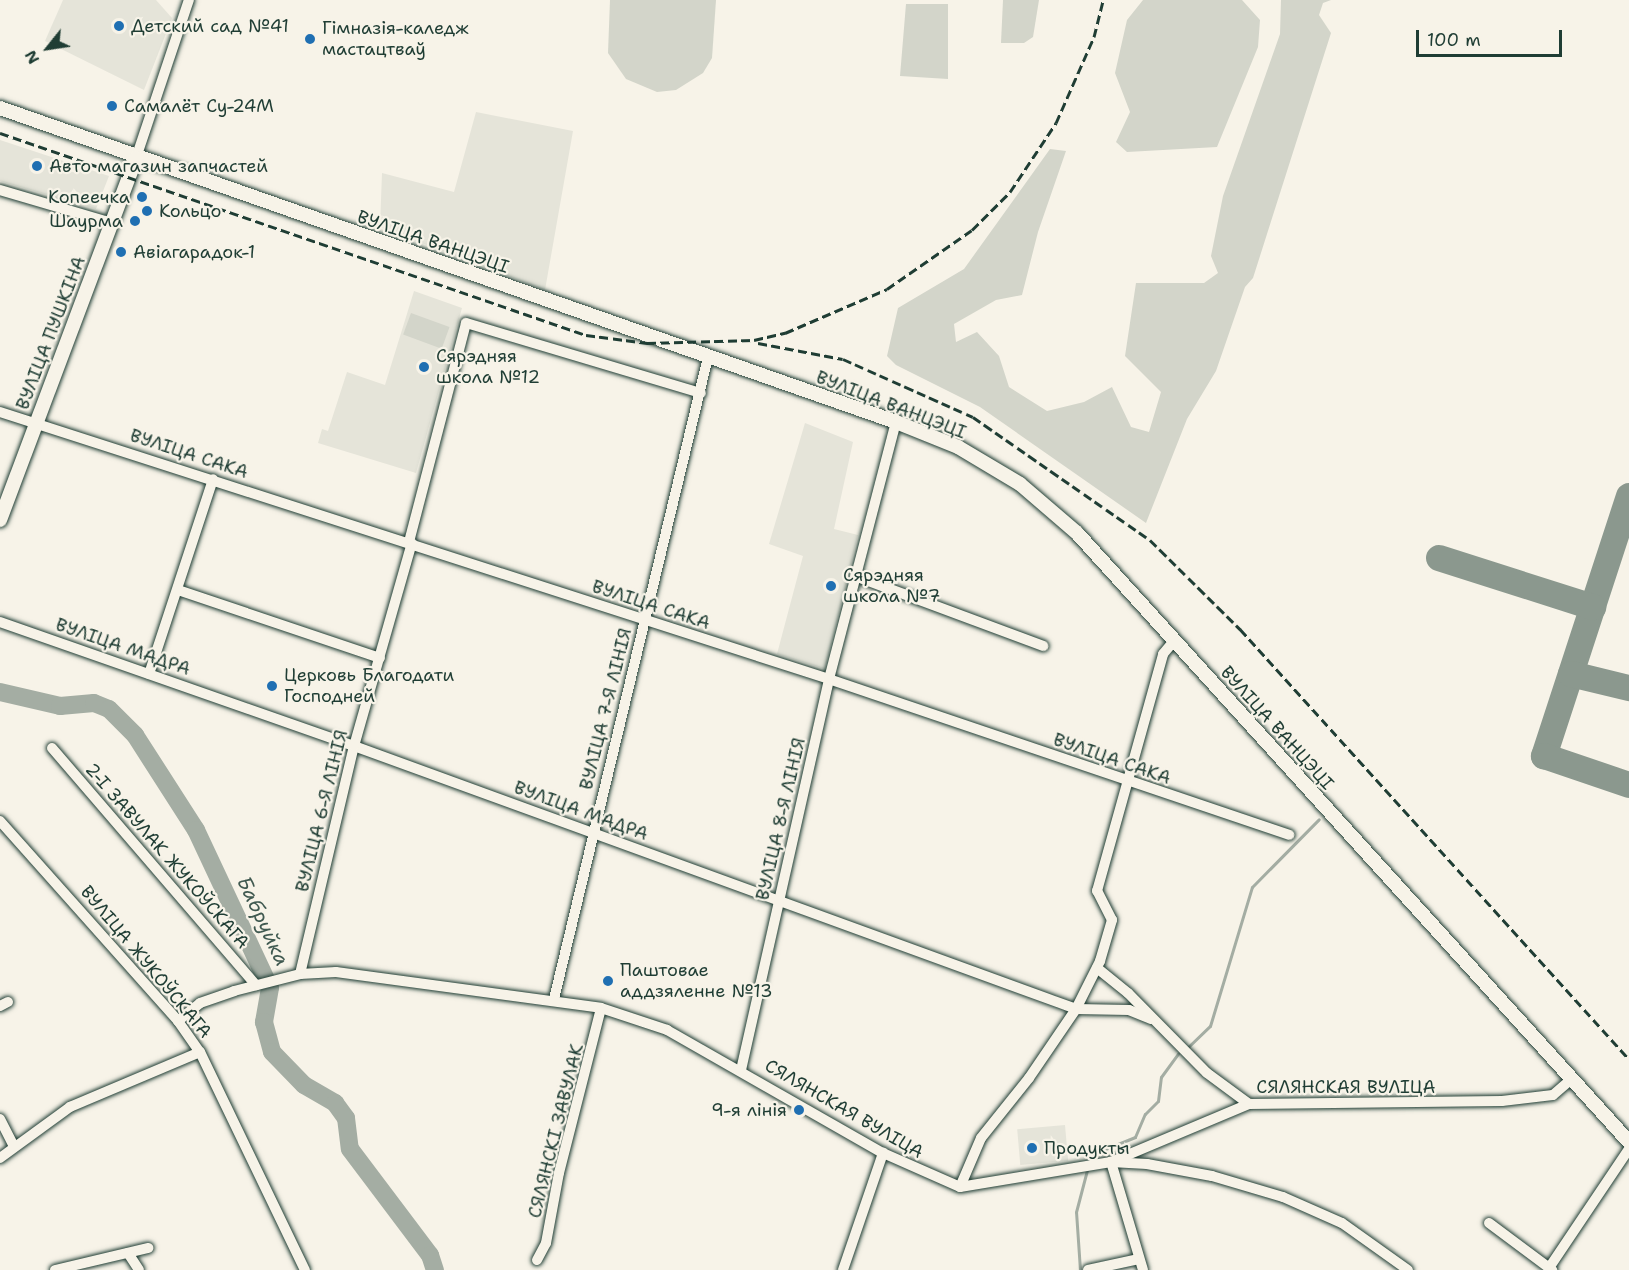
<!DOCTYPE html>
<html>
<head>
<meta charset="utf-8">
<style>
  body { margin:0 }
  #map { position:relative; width:1629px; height:1270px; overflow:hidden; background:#f7f3e8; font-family:"Shantell Sans",sans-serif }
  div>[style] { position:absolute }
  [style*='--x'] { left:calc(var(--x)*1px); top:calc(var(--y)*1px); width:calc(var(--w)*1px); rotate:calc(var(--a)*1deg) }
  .built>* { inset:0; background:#e5e4d9; transform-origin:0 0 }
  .green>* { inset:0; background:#d3d5ca; transform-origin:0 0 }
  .stream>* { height:3px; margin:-1.5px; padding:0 1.5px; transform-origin:1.5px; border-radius:1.5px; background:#a4ada3 }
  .river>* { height:18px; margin:-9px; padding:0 9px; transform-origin:9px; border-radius:9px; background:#a4ada3 }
  .taxiway>* { height:26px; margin:-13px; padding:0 13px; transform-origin:13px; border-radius:13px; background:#8b988e }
  .roads { filter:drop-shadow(0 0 2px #1f3d34) drop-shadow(0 0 2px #1f3d34) }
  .minor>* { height:10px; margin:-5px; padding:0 5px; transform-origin:5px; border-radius:5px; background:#f7f3e8 }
  .major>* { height:14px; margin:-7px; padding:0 7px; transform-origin:7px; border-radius:7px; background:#f7f3e8 }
  .rail>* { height:3px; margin-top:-1.5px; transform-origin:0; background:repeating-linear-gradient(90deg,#1f3d34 0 9px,transparent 0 13.5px) }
  .dots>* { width:16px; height:16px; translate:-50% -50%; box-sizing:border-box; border:3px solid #f7f3e8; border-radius:50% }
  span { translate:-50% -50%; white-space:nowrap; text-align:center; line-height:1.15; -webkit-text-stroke:4.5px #f7f3e8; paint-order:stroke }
  .poi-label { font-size:18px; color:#1f3d34 }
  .left { translate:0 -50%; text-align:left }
  .right { translate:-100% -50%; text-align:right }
  .street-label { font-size:18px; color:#1f3d34 }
  .water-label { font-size:20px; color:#405950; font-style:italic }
  .north { position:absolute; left:18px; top:18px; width:60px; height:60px; -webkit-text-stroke:4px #f7f3e8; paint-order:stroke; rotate:240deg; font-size:16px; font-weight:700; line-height:24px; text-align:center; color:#1f3d34 }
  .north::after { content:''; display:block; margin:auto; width:21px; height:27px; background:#1f3d34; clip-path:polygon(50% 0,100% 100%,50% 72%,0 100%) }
  .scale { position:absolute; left:1416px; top:30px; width:146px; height:27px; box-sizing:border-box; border:3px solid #1f3d34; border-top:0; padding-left:8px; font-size:18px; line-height:21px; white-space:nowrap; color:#1f3d34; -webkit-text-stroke:4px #f7f3e8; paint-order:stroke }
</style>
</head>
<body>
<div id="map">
  <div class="built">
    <i style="clip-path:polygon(63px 0,156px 0,172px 18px,144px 90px,45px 41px)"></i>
    <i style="clip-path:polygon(476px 112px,573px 131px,545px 290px,380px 227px,382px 173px,454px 192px)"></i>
    <i style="clip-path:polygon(0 140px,109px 176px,96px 209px,0 181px)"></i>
    <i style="clip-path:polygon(414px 291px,462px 308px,416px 473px,318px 443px,322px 429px,328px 431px,347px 372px,385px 385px)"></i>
    <i style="clip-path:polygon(805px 423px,853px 442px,834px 529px,858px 535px,825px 669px,777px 654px,803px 556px,769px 544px)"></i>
    <i style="left:1065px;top:1125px;width:36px;height:48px;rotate:85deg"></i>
  </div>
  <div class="green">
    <i style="clip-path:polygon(610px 0,716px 0,712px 58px,703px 73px,676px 90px,657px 92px,626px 79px,608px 53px)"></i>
    <i style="clip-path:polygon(1003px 0,1039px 0,1033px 37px,1024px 43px,1001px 43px)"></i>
    <i style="clip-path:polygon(1143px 0,1242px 0,1260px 20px,1258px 47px,1217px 147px,1127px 152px,1116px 142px,1130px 112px,1115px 73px,1127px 20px)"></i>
    <i style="clip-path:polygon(1281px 0,1331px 0,1323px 3px,1319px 15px,1331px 33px,1253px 278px,1245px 287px,1216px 371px,1187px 419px,1146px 523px,980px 407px,896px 365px,887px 356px,898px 308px,964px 269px,1050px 149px,1066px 151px,1038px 232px,1022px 295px,996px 300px,954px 324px,956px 342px,977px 332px,999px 356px,1009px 387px,1047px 411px,1084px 402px,1112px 387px,1131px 427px,1149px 432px,1161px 392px,1125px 356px,1136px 283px,1204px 283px,1218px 273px,1211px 256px,1223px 196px,1280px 34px)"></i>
    <i style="clip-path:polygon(906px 4px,948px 4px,948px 79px,900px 76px)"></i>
    <i style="left:411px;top:313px;width:41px;height:23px;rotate:20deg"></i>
  </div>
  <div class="stream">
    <i style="--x:1186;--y:1049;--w:33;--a:-44"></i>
    <i style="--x:1210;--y:1026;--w:145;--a:-73.2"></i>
    <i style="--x:1252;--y:887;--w:95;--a:-45.4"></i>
    <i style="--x:1090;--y:1161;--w:12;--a:-48"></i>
    <i style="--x:1098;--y:1152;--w:40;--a:-22"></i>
    <i style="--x:1135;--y:1137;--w:25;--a:-67"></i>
    <i style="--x:1145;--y:1114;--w:18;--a:-45"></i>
    <i style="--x:1158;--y:1101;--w:24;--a:-83"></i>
    <i style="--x:1161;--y:1077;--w:29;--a:-54"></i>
    <i style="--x:1080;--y:1270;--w:58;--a:-93.9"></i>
    <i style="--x:1076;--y:1212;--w:43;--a:-75.3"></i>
  </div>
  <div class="river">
    <i style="--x:0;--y:692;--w:62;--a:13.1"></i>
    <i style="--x:60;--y:706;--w:34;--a:-5"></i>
    <i style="--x:94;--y:703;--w:16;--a:22"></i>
    <i style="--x:109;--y:709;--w:37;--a:45"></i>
    <i style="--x:135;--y:735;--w:113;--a:57.3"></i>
    <i style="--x:196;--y:830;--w:174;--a:64.9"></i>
    <i style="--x:270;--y:988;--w:35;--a:100"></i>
    <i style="--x:264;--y:1022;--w:31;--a:75"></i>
    <i style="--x:272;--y:1052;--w:46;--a:45.9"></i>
    <i style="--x:304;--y:1085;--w:36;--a:30"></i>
    <i style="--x:335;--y:1103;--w:19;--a:54"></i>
    <i style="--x:346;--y:1118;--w:31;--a:83"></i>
    <i style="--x:350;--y:1149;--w:133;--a:53"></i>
    <i style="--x:430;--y:1255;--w:16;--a:72"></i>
  </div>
  <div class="taxiway">
    <i style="--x:1629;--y:496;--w:274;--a:108.1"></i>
    <i style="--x:1544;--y:756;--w:90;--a:18.8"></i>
    <i style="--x:1439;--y:558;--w:162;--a:17.7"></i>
    <i style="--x:1571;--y:674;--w:60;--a:13.6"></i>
  </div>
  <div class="roads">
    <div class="minor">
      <i style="--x:136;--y:158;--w:167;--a:-71.5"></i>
      <i style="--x:0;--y:190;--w:117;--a:16.4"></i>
      <i style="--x:0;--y:412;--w:871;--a:17.85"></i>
      <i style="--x:829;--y:679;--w:486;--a:18.7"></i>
      <i style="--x:409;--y:542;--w:226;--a:-75.4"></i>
      <i style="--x:466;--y:323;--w:245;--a:16.6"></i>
      <i style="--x:855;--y:576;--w:201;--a:20.4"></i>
      <i style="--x:178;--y:590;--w:213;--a:18.6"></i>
      <i style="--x:0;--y:622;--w:375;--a:19.3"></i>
      <i style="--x:354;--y:746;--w:768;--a:20.01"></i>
      <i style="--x:1076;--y:1009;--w:53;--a:1.1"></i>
      <i style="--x:1129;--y:1010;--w:24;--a:22"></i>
      <i style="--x:149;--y:674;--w:205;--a:-71.8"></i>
      <i style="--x:52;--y:748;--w:313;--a:49.3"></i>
      <i style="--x:0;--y:821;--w:268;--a:48.3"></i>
      <i style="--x:178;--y:1021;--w:38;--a:55"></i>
      <i style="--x:200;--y:1052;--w:242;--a:64.3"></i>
      <i style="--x:1097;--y:968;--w:40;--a:39"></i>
      <i style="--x:1128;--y:993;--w:112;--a:45.4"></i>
      <i style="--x:1207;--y:1073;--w:52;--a:36.4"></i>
      <i style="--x:300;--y:974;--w:234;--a:-76.7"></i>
      <i style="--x:354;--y:746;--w:211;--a:-74.1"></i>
      <i style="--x:554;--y:999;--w:660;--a:-76.51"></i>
      <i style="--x:0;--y:1006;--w:9;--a:-27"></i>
      <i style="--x:178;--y:1021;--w:28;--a:-39"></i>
      <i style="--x:200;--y:1003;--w:36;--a:-19"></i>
      <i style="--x:234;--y:991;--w:68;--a:-14.4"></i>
      <i style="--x:300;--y:974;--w:36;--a:-3"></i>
      <i style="--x:336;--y:972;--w:267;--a:7.7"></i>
      <i style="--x:601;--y:1008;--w:70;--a:18.4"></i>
      <i style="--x:667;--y:1030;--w:249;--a:29.7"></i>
      <i style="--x:883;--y:1153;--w:84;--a:23.8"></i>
      <i style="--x:960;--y:1187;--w:153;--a:-9.4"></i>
      <i style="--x:1111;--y:1162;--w:150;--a:-22.8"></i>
      <i style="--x:1249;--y:1104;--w:253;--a:-0.7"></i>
      <i style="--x:1502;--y:1101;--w:51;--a:-6.7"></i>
      <i style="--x:1553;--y:1095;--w:23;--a:-41"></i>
      <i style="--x:741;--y:1070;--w:401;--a:-77.3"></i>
      <i style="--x:829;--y:679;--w:266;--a:-75.4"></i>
      <i style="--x:0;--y:1119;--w:31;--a:63"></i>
      <i style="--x:0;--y:1158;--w:87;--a:-36.1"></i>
      <i style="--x:70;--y:1107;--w:141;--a:-22.9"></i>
      <i style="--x:960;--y:1187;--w:53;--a:-66.8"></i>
      <i style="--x:981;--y:1138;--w:77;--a:-51.3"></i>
      <i style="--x:1029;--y:1078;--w:83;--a:-55.7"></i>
      <i style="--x:1076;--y:1009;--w:54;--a:-63.4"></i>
      <i style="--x:1100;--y:961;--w:43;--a:-73.7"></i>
      <i style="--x:1112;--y:920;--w:33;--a:-117"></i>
      <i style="--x:1097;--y:891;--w:246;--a:-74.4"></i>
      <i style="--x:1163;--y:654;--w:17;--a:-50"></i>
      <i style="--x:1489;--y:1223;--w:79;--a:36.7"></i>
      <i style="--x:128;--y:1253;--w:20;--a:57"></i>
      <i style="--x:537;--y:1260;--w:19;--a:-62"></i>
      <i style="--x:546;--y:1243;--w:71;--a:-79.5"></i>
      <i style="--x:559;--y:1173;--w:170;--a:-75.7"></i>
      <i style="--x:1549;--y:1268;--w:143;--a:-56.1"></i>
      <i style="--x:55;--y:1270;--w:96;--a:-13.3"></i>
      <i style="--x:843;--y:1270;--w:124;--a:-71.1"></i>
      <i style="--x:1088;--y:1270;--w:52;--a:-12.2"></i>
      <i style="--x:1143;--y:1270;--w:113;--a:-106.5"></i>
      <i style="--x:1111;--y:1162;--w:36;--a:3"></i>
      <i style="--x:1147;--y:1164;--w:66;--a:10.5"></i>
      <i style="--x:1212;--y:1176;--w:74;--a:16.5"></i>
      <i style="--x:1283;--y:1197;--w:64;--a:23.8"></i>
      <i style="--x:1342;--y:1223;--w:81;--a:35.5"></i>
    </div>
    <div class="major">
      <i style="--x:0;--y:108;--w:949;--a:19.31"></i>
      <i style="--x:896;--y:422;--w:67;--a:22"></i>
      <i style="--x:958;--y:447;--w:72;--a:30.8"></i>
      <i style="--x:1020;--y:484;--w:75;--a:40.7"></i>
      <i style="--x:1077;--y:533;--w:822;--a:47.81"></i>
      <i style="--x:0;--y:520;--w:387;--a:-69.4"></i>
    </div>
  </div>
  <div class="rail">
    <i style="--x:0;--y:133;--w:620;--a:19.02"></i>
    <i style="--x:586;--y:335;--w:62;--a:7.5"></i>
    <i style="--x:647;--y:343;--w:107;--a:-1.6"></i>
    <i style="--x:754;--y:340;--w:32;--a:-13"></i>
    <i style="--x:785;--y:333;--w:111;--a:-23.3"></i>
    <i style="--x:887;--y:289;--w:103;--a:-34.8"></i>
    <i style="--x:972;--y:230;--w:54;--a:-45"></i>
    <i style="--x:1010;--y:192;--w:83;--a:-56.3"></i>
    <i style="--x:1056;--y:123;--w:94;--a:-66.2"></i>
    <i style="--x:1094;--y:37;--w:38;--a:-76"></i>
    <i style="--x:758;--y:343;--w:86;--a:10.7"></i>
    <i style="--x:843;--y:359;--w:142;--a:24"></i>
    <i style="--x:973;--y:417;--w:216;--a:34.8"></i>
    <i style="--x:1150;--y:540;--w:127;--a:44.7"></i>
    <i style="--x:1240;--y:629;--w:580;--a:47.87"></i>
  </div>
  <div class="dots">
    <i style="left:119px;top:26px;background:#1f6fb2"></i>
    <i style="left:310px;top:39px;background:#1f6fb2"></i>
    <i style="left:112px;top:106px;background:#1f6fb2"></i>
    <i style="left:37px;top:166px;background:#1f6fb2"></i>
    <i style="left:142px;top:197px;background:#1f6fb2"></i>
    <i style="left:147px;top:211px;background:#1f6fb2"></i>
    <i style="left:135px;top:221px;background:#1f6fb2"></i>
    <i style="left:121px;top:252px;background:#1f6fb2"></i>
    <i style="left:424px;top:367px;background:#1f6fb2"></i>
    <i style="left:831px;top:586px;background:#1f6fb2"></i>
    <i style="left:272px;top:686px;background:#1f6fb2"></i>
    <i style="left:608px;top:981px;background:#1f6fb2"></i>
    <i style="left:799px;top:1110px;background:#1f6fb2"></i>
    <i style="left:1032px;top:1148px;background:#1f6fb2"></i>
  </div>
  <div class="poi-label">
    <span class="left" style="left:131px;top:26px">Детский сад №41</span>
    <span class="left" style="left:322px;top:39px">Гімназія-каледж<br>мастацтваў</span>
    <span class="left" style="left:124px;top:106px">Самалёт Су-24М</span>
    <span class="left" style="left:49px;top:166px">Авто магазин запчастей</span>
    <span class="right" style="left:130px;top:197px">Копеечка</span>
    <span class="left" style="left:159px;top:211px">Кольцо</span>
    <span class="right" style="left:123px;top:221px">Шаурма</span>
    <span class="left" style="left:133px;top:252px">Авіагарадок-1</span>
    <span class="left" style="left:436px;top:367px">Сярэдняя<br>школа №12</span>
    <span class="left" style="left:843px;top:586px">Сярэдняя<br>школа №7</span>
    <span class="left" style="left:284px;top:686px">Церковь Благодати<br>Господней</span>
    <span class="left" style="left:620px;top:981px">Паштовае<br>аддзяленне №13</span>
    <span class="right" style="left:787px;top:1110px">9-я лінія</span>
    <span class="left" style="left:1044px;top:1148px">Продукты</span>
  </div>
  <div class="street-label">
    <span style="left:433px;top:242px;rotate:19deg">ВУЛІЦА ВАНЦЭЦІ</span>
    <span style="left:51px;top:333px;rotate:-69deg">ВУЛІЦА ПУШКІНА</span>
    <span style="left:891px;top:405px;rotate:21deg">ВУЛІЦА ВАНЦЭЦІ</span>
    <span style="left:189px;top:454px;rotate:18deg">ВУЛІЦА САКА</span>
    <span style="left:651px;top:605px;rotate:18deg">ВУЛІЦА САКА</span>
    <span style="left:123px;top:647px;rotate:19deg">ВУЛІЦА МАДРА</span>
    <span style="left:606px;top:709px;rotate:-76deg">ВУЛІЦА 7-Я ЛІНІЯ</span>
    <span style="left:1277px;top:728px;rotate:48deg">ВУЛІЦА ВАНЦЭЦІ</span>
    <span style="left:1112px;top:759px;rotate:19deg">ВУЛІЦА САКА</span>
    <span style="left:322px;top:811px;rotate:-76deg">ВУЛІЦА 6-Я ЛІНІЯ</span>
    <span style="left:581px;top:811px;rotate:20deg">ВУЛІЦА МАДРА</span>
    <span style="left:781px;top:819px;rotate:-77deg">ВУЛІЦА 8-Я ЛІНІЯ</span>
    <span style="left:167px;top:856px;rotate:49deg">2-І ЗАВУЛАК ЖУКОЎСКАГА</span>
    <span style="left:146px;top:962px;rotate:50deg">ВУЛІЦА ЖУКОЎСКАГА</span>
    <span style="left:1346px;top:1087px">СЯЛЯНСКАЯ ВУЛІЦА</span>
    <span style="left:844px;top:1109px;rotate:30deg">СЯЛЯНСКАЯ ВУЛІЦА</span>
    <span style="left:556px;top:1131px;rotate:-76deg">СЯЛЯНСКІ ЗАВУЛАК</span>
  </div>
  <div class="water-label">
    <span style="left:263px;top:921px;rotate:65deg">Бабруйка</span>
  </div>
  <div class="north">N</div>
  <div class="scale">100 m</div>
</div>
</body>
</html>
